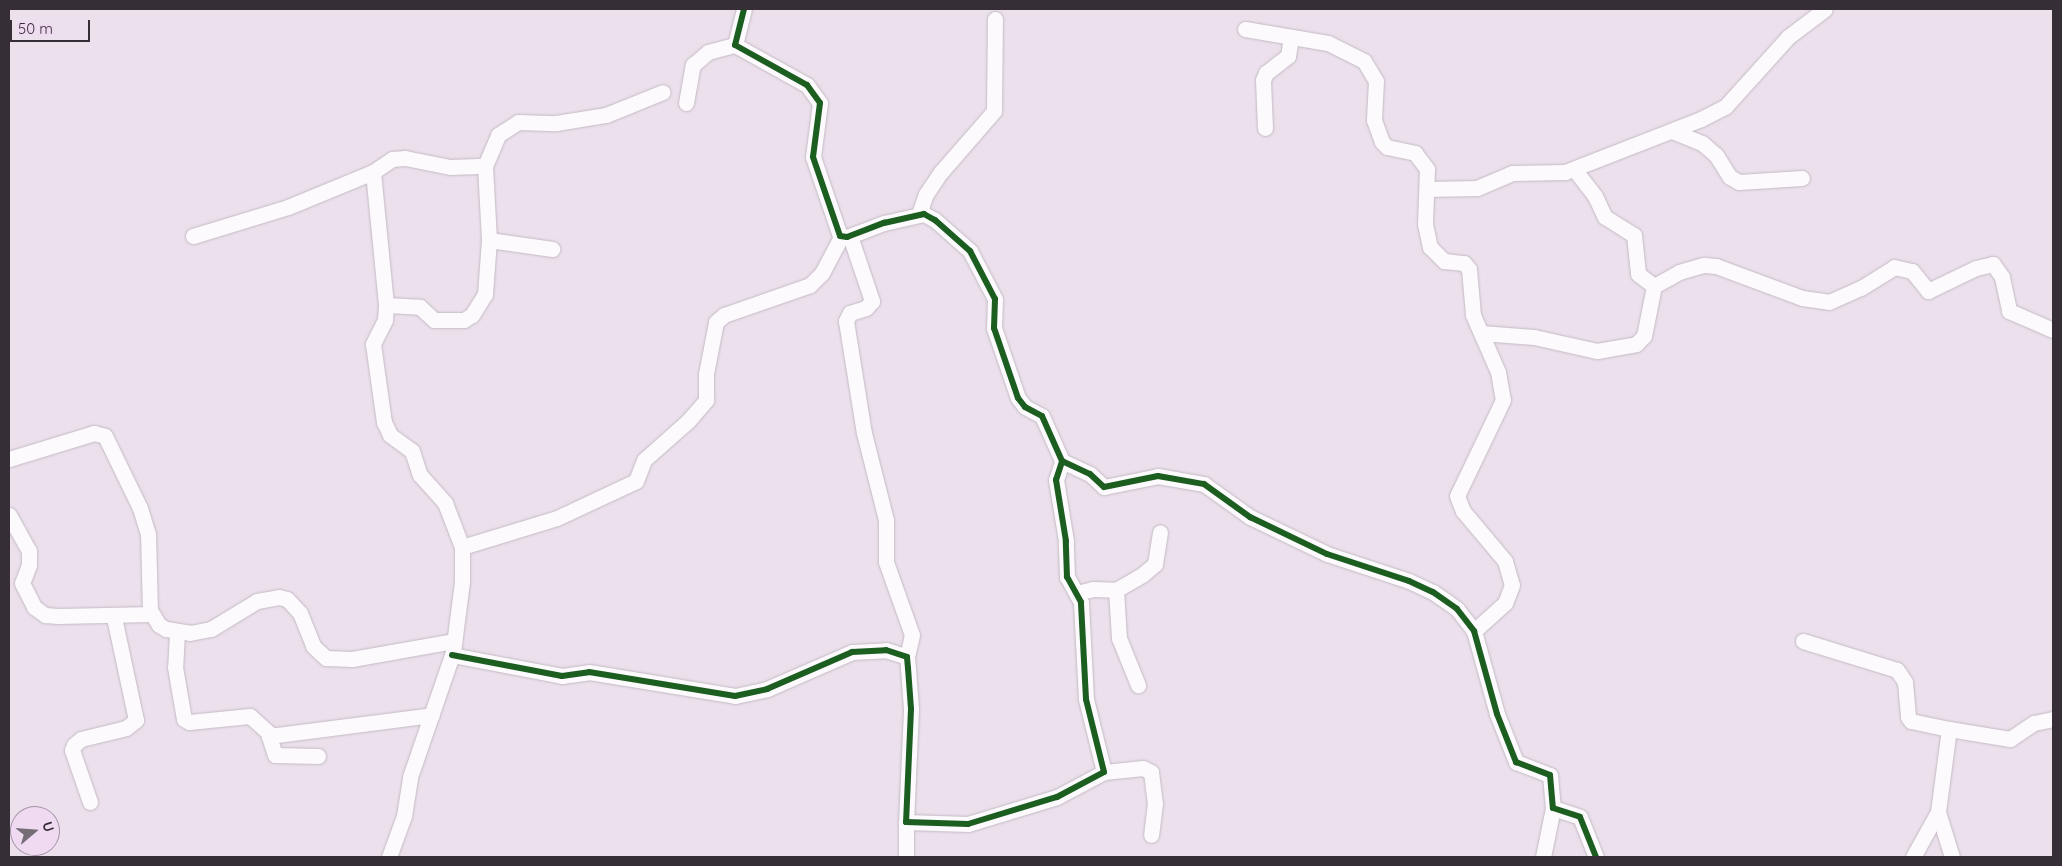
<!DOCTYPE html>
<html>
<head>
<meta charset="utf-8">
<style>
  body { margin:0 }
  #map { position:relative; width:2062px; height:866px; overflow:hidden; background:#ebe0ec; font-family:Quicksand,sans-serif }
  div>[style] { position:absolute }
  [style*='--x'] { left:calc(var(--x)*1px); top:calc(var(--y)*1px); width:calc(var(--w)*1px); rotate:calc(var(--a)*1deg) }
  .roads { filter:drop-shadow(0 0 1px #c3bac4) drop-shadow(0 0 1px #c3bac4) }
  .minor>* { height:15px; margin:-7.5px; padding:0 7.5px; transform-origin:7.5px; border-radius:7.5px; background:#fcfafc }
  .cycleway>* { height:6px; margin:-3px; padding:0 3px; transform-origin:3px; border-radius:3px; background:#1b5e20 }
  span { translate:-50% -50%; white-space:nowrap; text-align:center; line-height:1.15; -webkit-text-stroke:4px #efdaf2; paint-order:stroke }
  .frame { position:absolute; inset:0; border:10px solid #362e37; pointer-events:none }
  .north { position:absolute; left:10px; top:806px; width:50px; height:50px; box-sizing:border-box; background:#efdaf2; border:1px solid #a595a7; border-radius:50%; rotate:72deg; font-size:14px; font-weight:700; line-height:20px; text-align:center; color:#362e37 }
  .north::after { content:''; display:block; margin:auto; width:18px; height:22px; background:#756c76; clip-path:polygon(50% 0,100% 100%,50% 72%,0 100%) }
  .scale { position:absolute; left:10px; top:20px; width:80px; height:22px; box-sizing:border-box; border:2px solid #362e37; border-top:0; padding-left:6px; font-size:15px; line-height:18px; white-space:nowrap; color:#362e37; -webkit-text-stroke:4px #efdaf2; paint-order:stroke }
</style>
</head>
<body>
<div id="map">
  <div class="roads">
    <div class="minor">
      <i style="--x:744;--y:9;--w:37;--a:104"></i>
      <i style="--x:735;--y:45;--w:82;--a:29.1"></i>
      <i style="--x:807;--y:85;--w:22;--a:54"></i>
      <i style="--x:820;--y:103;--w:54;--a:97.4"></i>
      <i style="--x:813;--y:157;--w:83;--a:71.1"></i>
      <i style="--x:840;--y:236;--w:7;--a:8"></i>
      <i style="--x:847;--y:237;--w:40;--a:-21"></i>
      <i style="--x:884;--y:223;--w:41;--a:-12.7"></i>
      <i style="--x:924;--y:214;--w:13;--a:29"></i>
      <i style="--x:935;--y:220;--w:47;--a:41.5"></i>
      <i style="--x:970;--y:251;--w:54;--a:62.5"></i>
      <i style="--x:995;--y:299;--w:29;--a:92"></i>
      <i style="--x:994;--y:328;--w:74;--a:71.1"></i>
      <i style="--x:1018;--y:398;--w:11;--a:52"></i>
      <i style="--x:1025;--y:407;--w:19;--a:28"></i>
      <i style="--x:1042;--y:416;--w:49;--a:66"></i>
      <i style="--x:1062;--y:461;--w:31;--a:25"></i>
      <i style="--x:1090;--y:474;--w:19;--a:43"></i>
      <i style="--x:1104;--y:487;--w:55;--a:-11.5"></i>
      <i style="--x:1158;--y:476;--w:47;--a:9.9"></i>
      <i style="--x:1204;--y:484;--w:57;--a:35.7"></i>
      <i style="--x:1250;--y:517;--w:85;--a:25.7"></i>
      <i style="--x:1327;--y:554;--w:86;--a:18.2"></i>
      <i style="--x:1409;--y:581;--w:26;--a:25"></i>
      <i style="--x:1433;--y:592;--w:29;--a:35"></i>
      <i style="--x:1457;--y:609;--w:28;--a:52"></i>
      <i style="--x:1474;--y:631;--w:86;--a:74.5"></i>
      <i style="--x:1497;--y:714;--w:52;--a:68.4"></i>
      <i style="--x:1516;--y:762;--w:36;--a:21"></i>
      <i style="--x:1550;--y:775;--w:33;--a:85"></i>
      <i style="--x:1553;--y:808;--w:28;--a:18"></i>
      <i style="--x:1580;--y:817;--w:43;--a:68.2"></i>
      <i style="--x:1245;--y:29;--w:84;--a:9.6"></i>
      <i style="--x:1328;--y:43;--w:40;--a:26.6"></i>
      <i style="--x:1364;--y:61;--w:23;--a:59"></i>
      <i style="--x:1376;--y:81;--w:39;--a:93"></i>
      <i style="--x:1374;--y:120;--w:23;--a:70"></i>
      <i style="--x:1382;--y:142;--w:7;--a:45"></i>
      <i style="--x:1387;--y:147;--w:29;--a:12"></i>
      <i style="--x:1415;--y:153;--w:20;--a:53"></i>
      <i style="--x:1427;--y:169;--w:55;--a:92.1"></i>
      <i style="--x:1425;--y:224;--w:24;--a:78"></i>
      <i style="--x:1430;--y:247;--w:20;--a:45"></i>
      <i style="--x:1444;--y:261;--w:20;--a:6"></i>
      <i style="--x:1464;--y:263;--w:8;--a:50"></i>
      <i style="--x:1469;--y:269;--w:46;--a:85"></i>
      <i style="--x:1473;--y:315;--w:62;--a:66.3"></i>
      <i style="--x:1498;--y:372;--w:28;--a:80"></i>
      <i style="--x:1503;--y:400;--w:106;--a:115.6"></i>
      <i style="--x:1457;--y:496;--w:16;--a:68"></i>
      <i style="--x:1463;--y:511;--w:65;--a:50"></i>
      <i style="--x:1505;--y:561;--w:25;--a:74"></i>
      <i style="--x:1512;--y:585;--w:19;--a:111"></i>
      <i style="--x:1505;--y:603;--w:42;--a:137.9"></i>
      <i style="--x:686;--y:103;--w:39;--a:-80"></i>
      <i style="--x:693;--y:65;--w:20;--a:-41"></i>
      <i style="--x:708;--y:52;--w:28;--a:-15"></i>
      <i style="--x:1265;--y:128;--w:48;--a:-92.4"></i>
      <i style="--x:1263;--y:80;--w:8;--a:-67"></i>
      <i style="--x:1266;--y:73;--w:28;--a:-38"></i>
      <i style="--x:1288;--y:56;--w:19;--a:-81"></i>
      <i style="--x:1672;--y:131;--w:32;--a:22"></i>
      <i style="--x:1702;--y:143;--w:18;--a:41"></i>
      <i style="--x:1716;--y:155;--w:26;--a:58"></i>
      <i style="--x:1730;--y:177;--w:10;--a:29"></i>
      <i style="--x:1739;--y:182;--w:63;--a:-3.6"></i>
      <i style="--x:485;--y:166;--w:34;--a:-67"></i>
      <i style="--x:498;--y:135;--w:24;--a:-33"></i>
      <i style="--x:518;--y:122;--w:38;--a:2"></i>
      <i style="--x:556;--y:123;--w:51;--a:-9.1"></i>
      <i style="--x:606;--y:115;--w:61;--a:-22"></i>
      <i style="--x:1574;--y:169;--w:34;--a:52"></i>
      <i style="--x:1595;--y:196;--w:23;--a:65"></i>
      <i style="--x:1605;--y:217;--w:34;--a:32"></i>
      <i style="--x:1634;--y:235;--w:39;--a:84"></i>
      <i style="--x:1638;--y:274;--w:20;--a:37"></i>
      <i style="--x:373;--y:172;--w:134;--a:84.4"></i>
      <i style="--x:386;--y:305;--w:15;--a:94"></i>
      <i style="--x:385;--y:320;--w:27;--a:117"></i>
      <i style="--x:373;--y:344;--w:79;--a:82"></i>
      <i style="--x:384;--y:422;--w:14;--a:65"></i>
      <i style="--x:390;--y:435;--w:27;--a:36"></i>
      <i style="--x:412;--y:451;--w:25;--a:72"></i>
      <i style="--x:420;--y:475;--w:38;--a:48"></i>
      <i style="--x:445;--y:503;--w:47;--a:68.9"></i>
      <i style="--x:1428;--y:189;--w:49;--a:-1.2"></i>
      <i style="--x:1477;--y:188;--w:39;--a:-23"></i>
      <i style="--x:1513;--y:173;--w:52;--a:-1.1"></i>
      <i style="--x:1565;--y:172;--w:146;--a:-21.3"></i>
      <i style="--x:1701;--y:119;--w:27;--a:-27"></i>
      <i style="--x:1725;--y:107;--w:94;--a:-48"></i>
      <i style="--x:1788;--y:37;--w:46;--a:-37.1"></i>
      <i style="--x:919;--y:214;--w:21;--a:-71"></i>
      <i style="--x:926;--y:194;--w:27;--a:-56"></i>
      <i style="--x:941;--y:172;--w:81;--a:-49"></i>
      <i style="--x:994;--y:111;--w:92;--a:-89.4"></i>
      <i style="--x:193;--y:236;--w:99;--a:-17"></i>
      <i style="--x:288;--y:207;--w:92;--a:-22.4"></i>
      <i style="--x:373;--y:172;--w:23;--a:-34"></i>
      <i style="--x:392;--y:159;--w:13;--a:-4"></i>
      <i style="--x:405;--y:158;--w:46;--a:11.3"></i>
      <i style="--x:450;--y:167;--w:35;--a:-2"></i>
      <i style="--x:485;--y:166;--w:74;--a:86.9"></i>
      <i style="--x:489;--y:240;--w:64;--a:8.1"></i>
      <i style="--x:850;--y:236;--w:69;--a:71.3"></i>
      <i style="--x:872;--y:301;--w:9;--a:131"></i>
      <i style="--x:866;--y:308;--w:17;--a:163"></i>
      <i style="--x:850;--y:313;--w:9;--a:117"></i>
      <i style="--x:846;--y:321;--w:113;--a:80.9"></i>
      <i style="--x:864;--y:433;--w:90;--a:75.8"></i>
      <i style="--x:886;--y:520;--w:42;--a:90"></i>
      <i style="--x:886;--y:562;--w:77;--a:70.4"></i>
      <i style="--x:912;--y:635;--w:23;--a:103"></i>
      <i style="--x:386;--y:305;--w:34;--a:3"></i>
      <i style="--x:420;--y:307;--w:19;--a:43"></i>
      <i style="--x:434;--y:320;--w:30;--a:0"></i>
      <i style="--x:464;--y:320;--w:9;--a:-32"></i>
      <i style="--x:472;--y:315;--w:25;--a:-58"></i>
      <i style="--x:485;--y:294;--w:54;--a:-85.8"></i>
      <i style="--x:1481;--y:333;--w:53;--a:4.3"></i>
      <i style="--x:1534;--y:337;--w:65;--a:12.5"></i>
      <i style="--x:1597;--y:351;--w:40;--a:-10"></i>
      <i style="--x:1636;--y:344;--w:11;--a:-45"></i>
      <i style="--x:1644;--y:336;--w:51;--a:-78.7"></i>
      <i style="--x:1654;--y:286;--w:29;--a:-29"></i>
      <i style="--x:1679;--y:272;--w:26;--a:-16"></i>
      <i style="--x:1704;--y:265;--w:12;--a:5"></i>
      <i style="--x:1716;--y:266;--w:92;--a:20.4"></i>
      <i style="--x:1802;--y:298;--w:27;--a:8"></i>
      <i style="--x:1829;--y:302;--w:35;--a:-24"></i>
      <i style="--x:1861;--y:288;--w:39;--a:-32"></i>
      <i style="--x:1894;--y:267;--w:18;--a:13"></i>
      <i style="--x:1912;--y:271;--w:26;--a:51"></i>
      <i style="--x:1928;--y:291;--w:53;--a:-25.6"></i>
      <i style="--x:1976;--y:268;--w:17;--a:-13"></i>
      <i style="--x:1993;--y:264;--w:16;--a:55"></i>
      <i style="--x:2002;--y:277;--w:35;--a:78"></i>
      <i style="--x:2009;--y:311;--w:48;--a:23.4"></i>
      <i style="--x:9;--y:459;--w:89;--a:-17"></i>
      <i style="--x:94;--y:433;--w:11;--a:15"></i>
      <i style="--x:105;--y:436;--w:80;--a:64.1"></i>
      <i style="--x:140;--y:508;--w:27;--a:73"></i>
      <i style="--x:148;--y:534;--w:76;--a:88.5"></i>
      <i style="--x:150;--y:610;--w:17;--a:59"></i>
      <i style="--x:159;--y:625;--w:8;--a:30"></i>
      <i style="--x:166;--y:629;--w:24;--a:9"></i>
      <i style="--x:190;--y:633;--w:21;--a:-11"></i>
      <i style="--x:211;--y:629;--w:54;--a:-31.3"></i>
      <i style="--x:257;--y:601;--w:22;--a:-10"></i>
      <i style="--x:279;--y:597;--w:8;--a:14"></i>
      <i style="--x:287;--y:599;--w:19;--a:47"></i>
      <i style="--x:300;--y:613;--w:35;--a:68"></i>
      <i style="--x:313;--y:646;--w:18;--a:43"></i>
      <i style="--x:326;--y:658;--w:26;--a:2"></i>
      <i style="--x:352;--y:659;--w:104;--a:-10"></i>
      <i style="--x:9;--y:515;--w:41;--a:60.9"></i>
      <i style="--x:29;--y:551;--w:14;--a:90"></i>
      <i style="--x:29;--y:565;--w:19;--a:111"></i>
      <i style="--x:22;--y:583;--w:27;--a:63"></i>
      <i style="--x:34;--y:607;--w:14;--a:36"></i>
      <i style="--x:45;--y:615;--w:13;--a:4"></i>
      <i style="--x:58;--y:616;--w:94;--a:-1.2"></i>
      <i style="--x:1116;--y:590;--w:48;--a:86.4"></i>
      <i style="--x:1119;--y:638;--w:51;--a:68"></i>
      <i style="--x:1077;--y:593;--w:16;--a:-14"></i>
      <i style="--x:1093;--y:589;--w:23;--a:2"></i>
      <i style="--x:1116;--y:590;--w:30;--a:-30"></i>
      <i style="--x:1142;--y:575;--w:17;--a:-40"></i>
      <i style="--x:1155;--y:564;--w:32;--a:-81"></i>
      <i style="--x:177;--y:633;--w:34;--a:93"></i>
      <i style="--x:175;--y:667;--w:53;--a:80.2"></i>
      <i style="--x:184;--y:719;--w:6;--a:31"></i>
      <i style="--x:189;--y:722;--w:61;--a:-5.6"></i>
      <i style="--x:250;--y:716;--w:27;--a:42"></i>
      <i style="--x:1803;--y:641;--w:98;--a:17.1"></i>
      <i style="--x:1897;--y:670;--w:14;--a:56"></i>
      <i style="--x:1905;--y:682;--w:35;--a:85"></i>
      <i style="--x:1908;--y:717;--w:5;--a:53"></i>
      <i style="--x:1911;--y:721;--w:39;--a:12"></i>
      <i style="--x:452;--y:655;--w:112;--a:10.8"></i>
      <i style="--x:562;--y:676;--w:27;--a:-8"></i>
      <i style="--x:589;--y:672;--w:148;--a:9.3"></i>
      <i style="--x:735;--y:696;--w:33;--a:-12"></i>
      <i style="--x:767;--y:689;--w:93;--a:-23.5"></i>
      <i style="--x:852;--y:652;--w:34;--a:-3"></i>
      <i style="--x:886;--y:650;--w:22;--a:18"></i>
      <i style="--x:907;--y:657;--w:11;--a:85"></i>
      <i style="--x:908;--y:668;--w:41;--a:85.8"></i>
      <i style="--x:911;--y:709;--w:113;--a:92.5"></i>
      <i style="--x:906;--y:822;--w:62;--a:1.8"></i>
      <i style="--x:968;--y:824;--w:93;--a:-16.9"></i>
      <i style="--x:1057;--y:797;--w:53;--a:-28"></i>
      <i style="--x:1104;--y:772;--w:75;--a:-103.9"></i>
      <i style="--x:1086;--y:699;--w:97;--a:-93"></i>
      <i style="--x:1081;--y:602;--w:29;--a:-119"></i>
      <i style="--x:1067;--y:577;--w:36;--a:-92"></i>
      <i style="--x:1066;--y:541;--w:62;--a:-99.3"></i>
      <i style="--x:1056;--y:480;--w:20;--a:-72"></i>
      <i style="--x:318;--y:756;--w:43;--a:-178.7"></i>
      <i style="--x:275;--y:755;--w:20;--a:-108"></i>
      <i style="--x:269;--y:736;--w:164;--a:-7.3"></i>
      <i style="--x:1104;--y:772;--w:39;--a:-6"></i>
      <i style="--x:1143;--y:768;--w:9;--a:27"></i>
      <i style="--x:1151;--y:772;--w:31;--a:83"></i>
      <i style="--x:1155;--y:803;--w:32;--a:97"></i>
      <i style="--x:90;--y:802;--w:55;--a:-109.1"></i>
      <i style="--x:72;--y:750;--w:5;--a:-68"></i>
      <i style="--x:74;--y:745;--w:9;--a:-41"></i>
      <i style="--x:81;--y:739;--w:46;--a:-13.7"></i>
      <i style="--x:126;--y:728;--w:13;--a:-39"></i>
      <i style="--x:136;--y:720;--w:105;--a:-102.1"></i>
      <i style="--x:1938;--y:812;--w:47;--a:72.7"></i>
      <i style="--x:389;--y:857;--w:44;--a:-69.9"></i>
      <i style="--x:404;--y:816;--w:39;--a:-81"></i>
      <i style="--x:410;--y:777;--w:132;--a:-71"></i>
      <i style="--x:453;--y:652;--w:71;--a:-82.7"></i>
      <i style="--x:462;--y:582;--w:35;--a:-90"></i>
      <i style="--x:462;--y:547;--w:99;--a:-17"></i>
      <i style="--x:557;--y:518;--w:87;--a:-25.1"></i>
      <i style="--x:636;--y:481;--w:22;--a:-69"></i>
      <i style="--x:644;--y:460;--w:59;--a:-41.6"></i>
      <i style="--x:688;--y:421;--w:28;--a:-49"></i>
      <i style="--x:706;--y:400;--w:26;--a:-90"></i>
      <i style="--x:706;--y:374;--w:53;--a:-79.1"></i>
      <i style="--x:716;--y:322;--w:11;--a:-41"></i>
      <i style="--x:724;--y:315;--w:91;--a:-19.2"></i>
      <i style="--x:810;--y:285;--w:17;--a:-45"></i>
      <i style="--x:822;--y:273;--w:41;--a:-62.2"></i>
      <i style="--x:906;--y:857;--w:35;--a:-90"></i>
      <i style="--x:1543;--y:857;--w:50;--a:-78.5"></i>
      <i style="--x:1913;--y:857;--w:51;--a:-60.9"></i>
      <i style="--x:1938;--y:812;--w:84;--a:-82.5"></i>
      <i style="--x:1949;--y:729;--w:62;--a:9.3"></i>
      <i style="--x:2010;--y:739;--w:29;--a:-34"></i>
      <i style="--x:2034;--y:723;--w:19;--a:-12"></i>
    </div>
  </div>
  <div class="cycleway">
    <i style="--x:744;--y:9;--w:37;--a:104"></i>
    <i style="--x:735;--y:45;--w:82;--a:29.1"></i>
    <i style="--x:807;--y:85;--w:22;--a:54"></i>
    <i style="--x:820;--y:103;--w:54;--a:97.4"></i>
    <i style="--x:813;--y:157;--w:83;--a:71.1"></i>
    <i style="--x:840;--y:236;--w:7;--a:8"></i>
    <i style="--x:847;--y:237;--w:40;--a:-21"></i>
    <i style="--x:884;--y:223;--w:41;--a:-12.7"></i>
    <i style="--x:924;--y:214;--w:13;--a:29"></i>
    <i style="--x:935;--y:220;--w:47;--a:41.5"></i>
    <i style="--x:970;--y:251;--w:54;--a:62.5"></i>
    <i style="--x:995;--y:299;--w:29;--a:92"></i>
    <i style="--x:994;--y:328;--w:74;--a:71.1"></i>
    <i style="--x:1018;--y:398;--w:11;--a:52"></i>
    <i style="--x:1025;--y:407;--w:19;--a:28"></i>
    <i style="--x:1042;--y:416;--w:49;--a:66"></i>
    <i style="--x:1062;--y:461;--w:31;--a:25"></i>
    <i style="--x:1090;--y:474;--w:19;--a:43"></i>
    <i style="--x:1104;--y:487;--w:55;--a:-11.5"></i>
    <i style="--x:1158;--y:476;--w:47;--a:9.9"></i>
    <i style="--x:1204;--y:484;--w:57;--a:35.7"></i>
    <i style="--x:1250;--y:517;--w:85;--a:25.7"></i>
    <i style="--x:1327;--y:554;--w:86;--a:18.2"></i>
    <i style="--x:1409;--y:581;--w:26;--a:25"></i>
    <i style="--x:1433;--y:592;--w:29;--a:35"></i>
    <i style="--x:1457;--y:609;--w:28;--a:52"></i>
    <i style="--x:1474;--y:631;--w:86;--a:74.5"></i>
    <i style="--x:1497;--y:714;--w:52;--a:68.4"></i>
    <i style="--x:1516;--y:762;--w:36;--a:21"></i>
    <i style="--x:1550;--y:775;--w:33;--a:85"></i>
    <i style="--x:1553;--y:808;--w:28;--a:18"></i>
    <i style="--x:1580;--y:817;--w:43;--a:68.2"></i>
    <i style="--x:452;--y:655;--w:112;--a:10.8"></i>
    <i style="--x:562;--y:676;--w:27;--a:-8"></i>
    <i style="--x:589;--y:672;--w:148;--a:9.3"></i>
    <i style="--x:735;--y:696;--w:33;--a:-12"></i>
    <i style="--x:767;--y:689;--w:93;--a:-23.5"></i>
    <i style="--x:852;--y:652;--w:34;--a:-3"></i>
    <i style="--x:886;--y:650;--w:22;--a:18"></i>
    <i style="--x:907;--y:657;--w:11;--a:85"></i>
    <i style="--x:908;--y:668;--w:41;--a:85.8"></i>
    <i style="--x:911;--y:709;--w:113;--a:92.5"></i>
    <i style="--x:906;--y:822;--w:62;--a:1.8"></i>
    <i style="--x:968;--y:824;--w:93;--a:-16.9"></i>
    <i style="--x:1057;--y:797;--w:53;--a:-28"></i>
    <i style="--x:1104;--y:772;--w:75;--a:-103.9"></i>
    <i style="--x:1086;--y:699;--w:97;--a:-93"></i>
    <i style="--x:1081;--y:602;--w:29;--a:-119"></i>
    <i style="--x:1067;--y:577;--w:36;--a:-92"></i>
    <i style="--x:1066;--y:541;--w:62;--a:-99.3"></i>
    <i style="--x:1056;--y:480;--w:20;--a:-72"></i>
  </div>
  <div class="frame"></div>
  <div class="north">U</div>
  <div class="scale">50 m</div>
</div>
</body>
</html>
